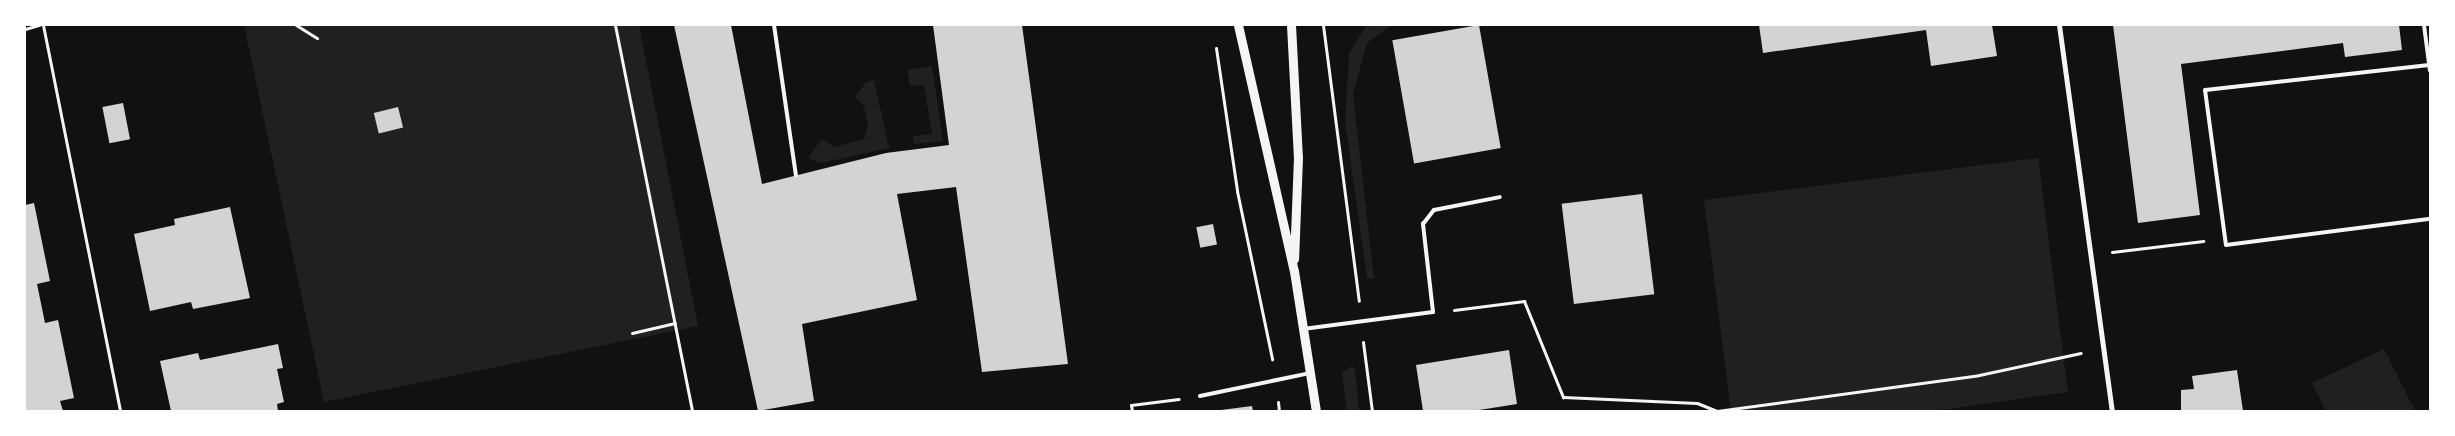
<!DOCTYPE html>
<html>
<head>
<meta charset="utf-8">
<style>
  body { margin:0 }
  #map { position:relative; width:2455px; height:436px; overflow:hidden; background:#111; font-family:"Noto Sans",sans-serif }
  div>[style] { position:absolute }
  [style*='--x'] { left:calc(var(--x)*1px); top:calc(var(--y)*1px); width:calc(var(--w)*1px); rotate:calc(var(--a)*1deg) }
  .green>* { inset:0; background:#202020 }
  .building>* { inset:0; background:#d3d3d3; transform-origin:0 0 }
  .path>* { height:3px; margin:-1.5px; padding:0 1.5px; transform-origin:1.5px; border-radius:1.5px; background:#f5f5f5 }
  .service>* { height:4px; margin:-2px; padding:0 2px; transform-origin:2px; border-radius:2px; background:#f5f5f5 }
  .minor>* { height:5px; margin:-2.5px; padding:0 2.5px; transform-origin:2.5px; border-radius:2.5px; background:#f5f5f5 }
  .tertiary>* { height:9px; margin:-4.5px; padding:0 4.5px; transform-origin:4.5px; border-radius:4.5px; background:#f5f5f5 }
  span { translate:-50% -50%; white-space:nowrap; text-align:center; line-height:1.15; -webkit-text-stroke:4px #fff; paint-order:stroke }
  .frame { position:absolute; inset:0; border:26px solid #fff; pointer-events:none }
</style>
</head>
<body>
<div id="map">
  <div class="green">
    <i style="clip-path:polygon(244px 25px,639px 25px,698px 326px,324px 402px)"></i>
    <i style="clip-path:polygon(1367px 25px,1392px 25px,1367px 43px,1353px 94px,1374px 279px,1367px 278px,1345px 121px,1349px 53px)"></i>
    <i style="clip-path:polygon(932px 66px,943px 141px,914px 144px,913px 136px,932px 134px,924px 85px,910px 86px,907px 70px)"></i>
    <i style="clip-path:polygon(874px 80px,889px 148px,821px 163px,808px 158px,822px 139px,834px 147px,864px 139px,868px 125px,864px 106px,855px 97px,866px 82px)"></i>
    <i style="clip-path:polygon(2038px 158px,2068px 392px,1934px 411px,1731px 411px,1704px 200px)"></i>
    <i style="clip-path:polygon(2384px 349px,2415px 411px,2326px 411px,2312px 383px)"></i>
    <i style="clip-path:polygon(1352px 366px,1355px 369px,1359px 411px,1347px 411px,1342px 372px)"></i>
  </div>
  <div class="building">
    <i style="clip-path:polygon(674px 25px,731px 25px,762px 184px,886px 153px,949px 145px,933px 25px,1022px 25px,1068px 364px,982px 372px,956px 187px,897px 194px,917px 300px,802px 324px,814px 401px,758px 411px)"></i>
    <i style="left:1479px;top:25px;width:125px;height:88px;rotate:80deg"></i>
    <i style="clip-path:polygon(1759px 25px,1992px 25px,1997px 56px,1931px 66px,1926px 30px,1763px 53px)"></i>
    <i style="clip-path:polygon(2113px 25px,2399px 25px,2402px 50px,2345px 57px,2343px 43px,2181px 64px,2200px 215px,2138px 223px)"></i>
    <i style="left:123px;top:103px;width:37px;height:21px;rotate:79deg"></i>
    <i style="left:398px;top:107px;width:21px;height:25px;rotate:76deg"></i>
    <i style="left:1642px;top:194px;width:101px;height:81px;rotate:83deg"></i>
    <i style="clip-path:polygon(34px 203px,50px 281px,37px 284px,45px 323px,58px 320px,74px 398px,60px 401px,63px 411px,25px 411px,25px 205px)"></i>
    <i style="clip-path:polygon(230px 207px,250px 298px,193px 309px,191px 302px,150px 311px,134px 234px,175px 225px,174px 219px)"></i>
    <i style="left:1213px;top:224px;width:21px;height:17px;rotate:79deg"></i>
    <i style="clip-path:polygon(278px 344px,283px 368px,277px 369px,284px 402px,277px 404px,278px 411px,171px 411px,160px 361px,198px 353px,200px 360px)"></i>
    <i style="clip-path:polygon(1509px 350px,1517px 404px,1473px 411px,1423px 411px,1416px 365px)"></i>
    <i style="clip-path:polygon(2237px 370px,2243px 411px,2181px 411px,2181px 390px,2194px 389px,2192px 376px)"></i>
    <i style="clip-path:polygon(1252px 406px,1253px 411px,1221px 411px,1221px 410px)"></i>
  </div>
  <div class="path">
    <i style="--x:43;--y:25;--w:394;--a:78.7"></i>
    <i style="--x:296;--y:25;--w:25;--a:32"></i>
    <i style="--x:615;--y:25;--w:394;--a:78.7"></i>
    <i style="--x:1323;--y:25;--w:278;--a:82.6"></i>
    <i style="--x:25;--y:29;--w:15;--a:-16"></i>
    <i style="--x:1216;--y:48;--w:145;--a:81.6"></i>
    <i style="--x:1237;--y:191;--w:172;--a:78.2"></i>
    <i style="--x:2112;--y:252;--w:92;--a:-6.9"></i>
    <i style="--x:1454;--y:310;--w:71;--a:-7.3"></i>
    <i style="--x:1524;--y:301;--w:104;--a:67.9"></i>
    <i style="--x:1563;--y:397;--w:134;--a:2.6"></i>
    <i style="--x:1697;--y:403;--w:22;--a:22"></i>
    <i style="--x:1717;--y:411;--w:264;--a:-7.8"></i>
    <i style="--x:1979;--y:375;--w:104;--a:-12.2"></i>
    <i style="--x:632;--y:333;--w:44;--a:-13.1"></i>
    <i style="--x:1363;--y:342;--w:70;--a:82.6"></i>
    <i style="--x:1278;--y:402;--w:9;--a:84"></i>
    <i style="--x:1132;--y:411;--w:6;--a:-99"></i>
    <i style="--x:1131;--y:405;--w:48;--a:-7.1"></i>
  </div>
  <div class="service">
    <i style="--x:774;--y:25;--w:152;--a:81.7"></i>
    <i style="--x:2424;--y:25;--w:46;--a:82.6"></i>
    <i style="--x:2429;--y:65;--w:225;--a:173.6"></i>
    <i style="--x:2205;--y:90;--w:156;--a:82.3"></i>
    <i style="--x:2226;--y:245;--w:206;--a:-7.3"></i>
    <i style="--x:1303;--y:329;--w:131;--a:-7.5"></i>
    <i style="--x:1433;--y:312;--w:89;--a:-96.5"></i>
    <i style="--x:1423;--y:224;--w:18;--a:-52"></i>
    <i style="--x:1434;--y:210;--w:67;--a:-11.1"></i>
    <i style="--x:1200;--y:396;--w:112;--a:-11.8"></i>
  </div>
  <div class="minor">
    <i style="--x:2059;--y:25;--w:390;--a:82.2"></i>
  </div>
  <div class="tertiary">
    <i style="--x:1238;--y:25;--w:252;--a:77.2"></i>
    <i style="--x:1294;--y:271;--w:142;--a:81.1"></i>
    <i style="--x:1291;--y:25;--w:132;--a:87"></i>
    <i style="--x:1298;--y:157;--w:102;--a:92.2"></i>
  </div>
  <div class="frame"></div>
</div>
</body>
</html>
